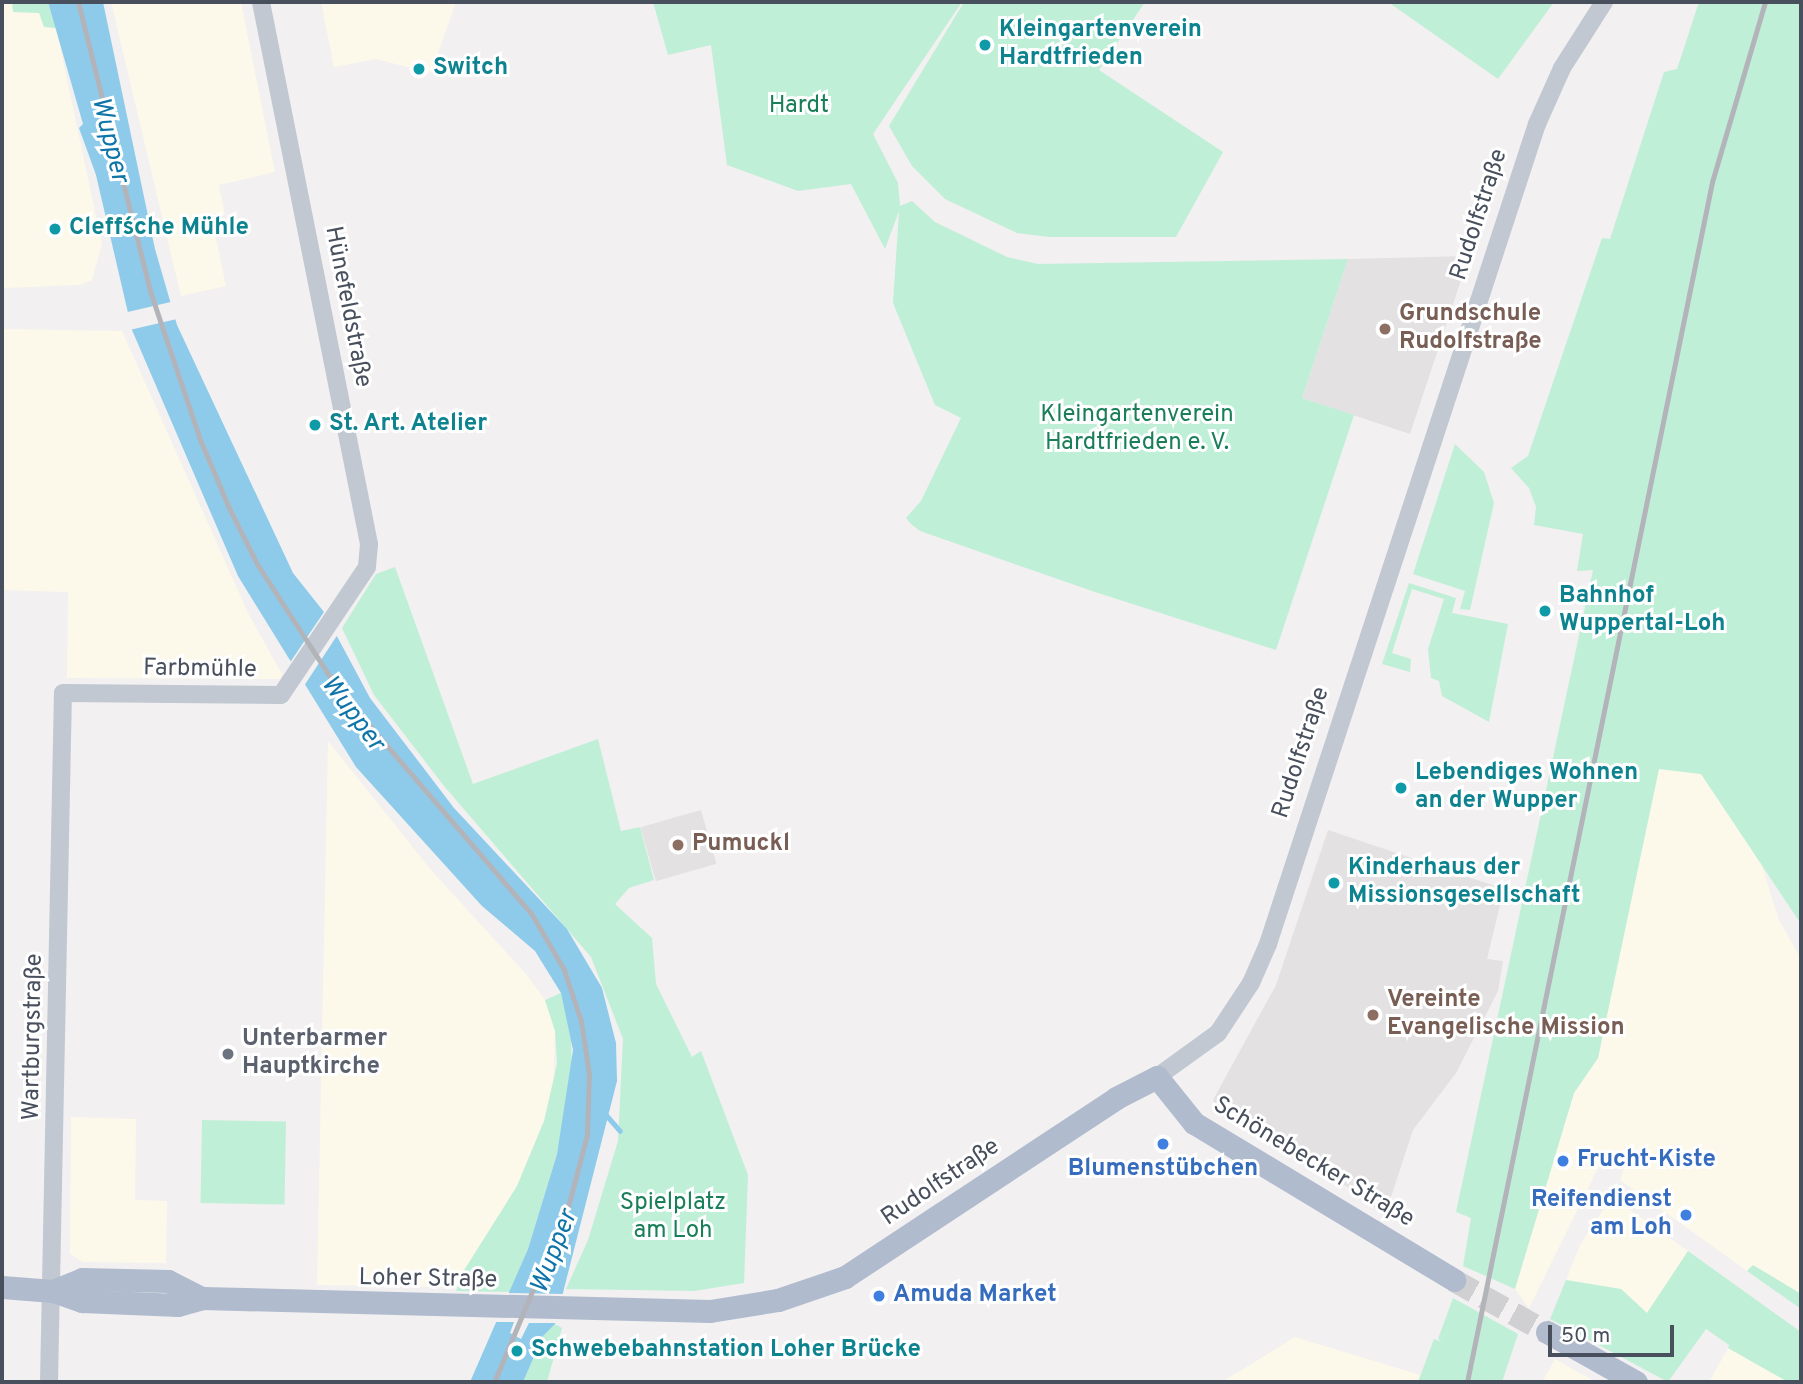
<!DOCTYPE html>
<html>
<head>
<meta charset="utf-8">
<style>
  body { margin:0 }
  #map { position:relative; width:1803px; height:1384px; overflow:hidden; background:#f2f0f0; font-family:Overpass,sans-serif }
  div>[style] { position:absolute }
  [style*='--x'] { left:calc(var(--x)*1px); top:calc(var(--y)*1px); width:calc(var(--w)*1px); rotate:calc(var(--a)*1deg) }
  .commercial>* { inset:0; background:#fcf9ea }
  .education>* { inset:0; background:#e3e1e2; transform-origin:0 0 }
  .green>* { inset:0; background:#c0efd8; transform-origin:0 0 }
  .water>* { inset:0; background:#8ecbeb }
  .pier>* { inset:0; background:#f2f0f0; transform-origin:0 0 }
  .stream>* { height:5px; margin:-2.5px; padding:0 2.5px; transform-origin:2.5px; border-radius:2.5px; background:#8ecbeb }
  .major-tunnel>* { height:23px; margin-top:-11.5px; transform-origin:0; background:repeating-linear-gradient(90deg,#d0d0d3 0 23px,transparent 0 34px) }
  .minor>* { height:18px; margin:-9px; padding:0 9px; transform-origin:9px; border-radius:9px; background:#c1c8d1 }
  .major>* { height:23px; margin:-11.5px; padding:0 11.5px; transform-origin:11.5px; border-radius:11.5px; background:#b0bbce }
  .rail>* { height:5px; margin:-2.5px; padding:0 2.5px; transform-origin:2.5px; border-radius:2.5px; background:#b2b4ba }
  .dots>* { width:19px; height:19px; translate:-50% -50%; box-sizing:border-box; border:4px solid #fff; border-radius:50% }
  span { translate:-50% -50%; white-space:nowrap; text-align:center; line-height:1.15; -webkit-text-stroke:6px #fff; paint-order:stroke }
  .culture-label { font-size:24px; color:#0d838f; font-weight:700 }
  .left { translate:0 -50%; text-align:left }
  .park-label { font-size:24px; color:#197e59 }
  .street-label { font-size:24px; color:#48505d }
  .education-label { font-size:24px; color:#785e54; font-weight:700 }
  .worship-label { font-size:24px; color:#5b616d; font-weight:700 }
  .shop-label { font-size:24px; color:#366cbe; font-weight:700 }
  .right { translate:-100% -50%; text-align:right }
  .water-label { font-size:26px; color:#0f75a9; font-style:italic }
  .frame { position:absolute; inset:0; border:4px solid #48505d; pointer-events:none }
  .scale { position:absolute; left:1548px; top:1325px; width:126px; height:32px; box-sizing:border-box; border:4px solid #48505d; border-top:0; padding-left:9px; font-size:21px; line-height:24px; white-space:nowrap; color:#48505d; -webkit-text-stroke:5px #fff; paint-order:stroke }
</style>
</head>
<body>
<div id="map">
  <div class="commercial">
    <i style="clip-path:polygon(2px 2px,12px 2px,13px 12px,40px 13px,44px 27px,56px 28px,102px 244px,92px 280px,80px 285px,2px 288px)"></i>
    <i style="clip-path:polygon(111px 2px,241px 2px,275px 172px,219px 185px,225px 215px,212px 219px,226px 286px,181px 296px)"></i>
    <i style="clip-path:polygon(321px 2px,456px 2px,431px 73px,376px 59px,334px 67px)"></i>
    <i style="clip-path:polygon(2px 329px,122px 331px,249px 615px,282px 674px,280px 679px,67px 678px,68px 592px,2px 590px)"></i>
    <i style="clip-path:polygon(328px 741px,431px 870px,526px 974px,545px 1000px,555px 1031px,553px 1096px,544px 1121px,517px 1186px,455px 1287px,317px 1285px)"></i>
    <i style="clip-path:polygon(1659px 769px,1701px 774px,1761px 863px,1779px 920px,1801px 959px,1801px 1294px,1753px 1265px,1747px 1271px,1620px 1180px,1626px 1161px,1605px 1154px,1529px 1308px,1515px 1289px,1574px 1093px,1598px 1058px)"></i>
    <i style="clip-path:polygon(71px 1117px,136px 1119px,135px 1200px,167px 1201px,166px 1263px,83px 1262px,70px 1254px)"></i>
    <i style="clip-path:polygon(1609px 1201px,1618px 1201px,1688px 1251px,1647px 1313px,1621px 1289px,1566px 1280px,1581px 1243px)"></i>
    <i style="clip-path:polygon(1295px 1337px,1420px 1375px,1418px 1382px,1222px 1382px)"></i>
    <i style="clip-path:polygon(1728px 1348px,1788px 1382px,1709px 1382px)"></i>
    <i style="clip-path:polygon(1555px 1359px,1596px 1382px,1542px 1382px)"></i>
  </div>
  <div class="education">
    <i style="clip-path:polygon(1469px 256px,1410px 434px,1302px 398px,1348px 259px)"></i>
    <i style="left:701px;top:810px;width:56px;height:63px;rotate:74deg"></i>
    <i style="clip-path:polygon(1328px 830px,1504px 889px,1487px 959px,1503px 961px,1498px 991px,1456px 1073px,1413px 1130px,1390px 1200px,1391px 1221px,1353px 1190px,1225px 1118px,1213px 1100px,1276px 985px)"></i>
  </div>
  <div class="green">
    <i style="clip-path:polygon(12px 2px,48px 2px,56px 28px,44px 27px,39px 13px,13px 12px)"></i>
    <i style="clip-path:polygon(653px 2px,962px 2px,873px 134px,898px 183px,900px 206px,912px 201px,935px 222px,1007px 257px,1038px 264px,1348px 259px,1302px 398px,1354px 415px,1276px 650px,1095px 592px,920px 531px,911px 524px,906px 518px,921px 501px,961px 418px,935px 405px,893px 303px,899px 211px,885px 249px,851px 184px,798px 191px,727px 165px,711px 45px,668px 55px)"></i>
    <i style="clip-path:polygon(964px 2px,1145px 2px,1099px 70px,1223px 152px,1176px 237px,1049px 237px,1017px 233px,945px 199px,912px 166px,889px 126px)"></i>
    <i style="clip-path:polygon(1388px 2px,1554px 2px,1498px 79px)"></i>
    <i style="clip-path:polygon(1699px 2px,1801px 2px,1801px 924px,1701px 774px,1659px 769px,1598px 1058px,1574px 1093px,1515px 1289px,1463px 1266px,1471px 1218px,1456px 1212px,1593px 570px,1577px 571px,1583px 534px,1534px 525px,1536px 507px,1529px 488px,1511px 468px,1528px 456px,1602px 238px,1610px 239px,1664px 72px,1677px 69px)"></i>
    <i style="clip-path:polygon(1455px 444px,1484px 472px,1494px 503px,1470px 610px,1460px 609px,1465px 591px,1413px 574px)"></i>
    <i style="clip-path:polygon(395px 567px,473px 784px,598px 739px,621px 831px,640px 827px,654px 880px,629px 888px,615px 904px,652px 938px,656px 984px,692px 1057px,701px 1051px,748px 1175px,744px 1283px,694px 1291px,566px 1289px,588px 1240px,618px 1141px,623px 1039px,591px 957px,444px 786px,374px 695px,342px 628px,376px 574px)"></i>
    <i style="clip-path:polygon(1409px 583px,1456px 598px,1452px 613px,1508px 624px,1489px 722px,1442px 696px,1439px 681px,1431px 678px,1428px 649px,1444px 599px,1412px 589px,1392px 653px,1411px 659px,1410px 672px,1382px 664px)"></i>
    <i style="clip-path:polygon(561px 993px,571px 1032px,572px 1073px,557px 1154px,528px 1249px,511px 1292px,456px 1291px,461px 1275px,517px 1186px,544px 1121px,557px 1064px,555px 1031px,545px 1000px)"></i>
    <i style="left:202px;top:1120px;width:84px;height:83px;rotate:1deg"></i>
    <i style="clip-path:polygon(1688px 1251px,1801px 1332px,1801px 1382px,1788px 1382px,1728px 1348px,1729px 1345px,1706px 1329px,1668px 1382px,1550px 1319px,1566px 1280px,1621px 1289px,1647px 1313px)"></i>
    <i style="clip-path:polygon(1753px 1265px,1801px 1294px,1801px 1309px,1747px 1271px)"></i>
    <i style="clip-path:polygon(1453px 1298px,1518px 1334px,1502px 1382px,1418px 1382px,1434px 1339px,1442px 1342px,1438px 1339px)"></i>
    <i style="clip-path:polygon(555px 1324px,562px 1328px,547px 1382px,523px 1382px,543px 1336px)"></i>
  </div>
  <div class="water">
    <i style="clip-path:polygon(48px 2px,103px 2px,155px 249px,177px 325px,293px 573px,324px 612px,370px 698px,454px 808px,567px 929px,602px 988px,616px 1043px,617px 1081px,555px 1324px,543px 1336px,523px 1382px,470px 1382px,528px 1249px,557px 1154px,573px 1050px,561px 993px,535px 951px,482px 906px,356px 767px,238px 576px,132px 330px,96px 175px,79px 128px,83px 124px)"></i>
  </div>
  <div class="pier">
    <i style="left:175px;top:301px;width:18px;height:53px;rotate:77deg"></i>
    <i style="clip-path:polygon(326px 609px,340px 631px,302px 689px,287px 667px)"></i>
    <i style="clip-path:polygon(507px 1293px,564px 1294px,557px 1323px,529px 1323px,521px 1339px,510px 1333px,514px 1322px,493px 1322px)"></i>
  </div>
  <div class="stream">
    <i style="--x:606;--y:1115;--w:21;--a:49"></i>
  </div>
  <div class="major-tunnel">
    <i style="--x:1454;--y:1280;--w:107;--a:29.2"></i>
  </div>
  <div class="minor">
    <i style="--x:1157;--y:1077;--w:75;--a:-35.8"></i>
    <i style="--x:1218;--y:1033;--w:60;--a:-56.6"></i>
    <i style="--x:1251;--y:983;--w:43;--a:-66.4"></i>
    <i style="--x:1268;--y:944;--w:863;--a:-71.84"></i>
    <i style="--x:1537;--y:124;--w:61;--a:-65.9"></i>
    <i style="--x:1562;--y:68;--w:78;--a:-57.5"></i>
    <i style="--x:49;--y:1382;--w:689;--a:-88.84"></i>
    <i style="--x:63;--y:693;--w:218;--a:0.5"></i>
    <i style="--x:281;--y:695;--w:154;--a:-56.1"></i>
    <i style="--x:367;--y:567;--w:23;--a:-85"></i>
    <i style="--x:369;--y:544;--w:553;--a:-101.27"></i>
  </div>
  <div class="major">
    <i style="--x:2;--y:1287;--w:51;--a:4.5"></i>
    <i style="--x:53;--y:1291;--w:31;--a:19"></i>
    <i style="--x:82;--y:1301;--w:96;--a:2.4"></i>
    <i style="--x:178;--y:1305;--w:25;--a:-16"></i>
    <i style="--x:202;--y:1298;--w:508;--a:1.47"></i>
    <i style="--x:710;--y:1311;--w:69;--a:-9.2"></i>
    <i style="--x:778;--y:1300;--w:71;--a:-18.9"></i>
    <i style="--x:845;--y:1277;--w:325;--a:-33.4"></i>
    <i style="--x:1116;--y:1098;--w:46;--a:-27.1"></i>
    <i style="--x:1157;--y:1077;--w:59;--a:51.2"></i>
    <i style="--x:1194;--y:1123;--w:304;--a:31.1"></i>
    <i style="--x:53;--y:1291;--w:31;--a:-22"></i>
    <i style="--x:82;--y:1279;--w:86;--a:1.3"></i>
    <i style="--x:168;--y:1281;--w:38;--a:27"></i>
    <i style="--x:1547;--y:1332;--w:102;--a:29.3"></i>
  </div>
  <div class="rail">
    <i style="--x:78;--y:2;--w:298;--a:76"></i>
    <i style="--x:150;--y:291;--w:154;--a:71.4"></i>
    <i style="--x:199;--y:437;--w:77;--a:67.1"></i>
    <i style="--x:229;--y:508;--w:63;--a:63.4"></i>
    <i style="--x:257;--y:564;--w:149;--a:57.1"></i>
    <i style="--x:338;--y:689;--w:296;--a:49.3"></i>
    <i style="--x:531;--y:913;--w:66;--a:59.9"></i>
    <i style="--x:564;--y:970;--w:54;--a:71.6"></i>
    <i style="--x:581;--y:1021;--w:54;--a:81.4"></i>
    <i style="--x:589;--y:1074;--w:61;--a:91.9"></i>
    <i style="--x:587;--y:1135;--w:70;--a:104.8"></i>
    <i style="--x:569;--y:1203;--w:194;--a:112.7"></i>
    <i style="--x:1467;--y:1382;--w:1225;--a:-78.46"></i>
    <i style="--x:1712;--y:182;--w:188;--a:-73.6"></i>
  </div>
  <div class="dots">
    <i style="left:985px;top:45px;background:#0f9aa8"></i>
    <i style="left:419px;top:69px;background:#0f9aa8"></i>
    <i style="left:55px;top:229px;background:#0f9aa8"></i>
    <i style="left:1385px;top:329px;background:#8d6e63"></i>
    <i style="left:315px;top:425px;background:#0f9aa8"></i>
    <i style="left:1545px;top:611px;background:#0f9aa8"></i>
    <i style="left:1401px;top:788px;background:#0f9aa8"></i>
    <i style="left:678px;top:845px;background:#8d6e63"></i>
    <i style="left:1334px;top:883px;background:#0f9aa8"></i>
    <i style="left:1373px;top:1015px;background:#8d6e63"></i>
    <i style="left:228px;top:1054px;background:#6b7280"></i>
    <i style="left:1163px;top:1144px;background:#3f7fe0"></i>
    <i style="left:1563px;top:1161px;background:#3f7fe0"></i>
    <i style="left:1686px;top:1215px;background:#3f7fe0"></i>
    <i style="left:879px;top:1296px;background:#3f7fe0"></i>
    <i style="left:517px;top:1351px;background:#0f9aa8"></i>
  </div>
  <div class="culture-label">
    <span class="left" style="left:999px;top:45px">Kleingartenverein<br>Hardtfrieden</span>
    <span class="left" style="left:433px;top:69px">Switch</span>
    <span class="left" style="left:69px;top:229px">Cleff´sche Mühle</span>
    <span class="left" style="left:329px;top:425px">St. Art. Atelier</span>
    <span class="left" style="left:1559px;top:611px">Bahnhof<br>Wuppertal-Loh</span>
    <span class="left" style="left:1415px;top:788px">Lebendiges Wohnen<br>an der Wupper</span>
    <span class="left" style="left:1348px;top:883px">Kinderhaus der<br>Missionsgesellschaft</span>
    <span class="left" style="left:531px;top:1351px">Schwebebahnstation Loher Brücke</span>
  </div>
  <div class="park-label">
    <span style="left:799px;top:107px">Hardt</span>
    <span style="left:1137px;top:430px">Kleingartenverein<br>Hardtfrieden e. V.</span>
    <span style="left:673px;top:1218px">Spielplatz<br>am Loh</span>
  </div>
  <div class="street-label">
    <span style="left:1480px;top:215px;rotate:-72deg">Rudolfstraße</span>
    <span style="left:347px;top:307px;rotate:79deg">Hünefeldstraße</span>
    <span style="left:200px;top:670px;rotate:1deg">Farbmühle</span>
    <span style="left:1302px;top:753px;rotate:-72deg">Rudolfstraße</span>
    <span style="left:34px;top:1037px;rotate:-89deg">Wartburgstraße</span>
    <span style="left:1313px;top:1163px;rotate:31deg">Schönebecker Straße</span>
    <span style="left:941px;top:1183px;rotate:-34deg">Rudolfstraße</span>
    <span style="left:428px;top:1280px;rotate:1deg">Loher Straße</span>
  </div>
  <div class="education-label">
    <span class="left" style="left:1399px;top:329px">Grundschule<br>Rudolfstraße</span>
    <span class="left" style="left:692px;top:845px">Pumuckl</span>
    <span class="left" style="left:1387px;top:1015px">Vereinte<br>Evangelische Mission</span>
  </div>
  <div class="worship-label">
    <span class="left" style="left:242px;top:1054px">Unterbarmer<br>Hauptkirche</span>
  </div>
  <div class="shop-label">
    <span class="left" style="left:1577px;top:1161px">Frucht-Kiste</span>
    <span style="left:1163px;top:1170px">Blumenstübchen</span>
    <span class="right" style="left:1672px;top:1215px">Reifendienst<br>am Loh</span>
    <span class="left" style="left:893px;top:1296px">Amuda Market</span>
  </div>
  <div class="water-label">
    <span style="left:109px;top:140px;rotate:76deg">Wupper</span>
    <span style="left:352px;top:714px;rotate:53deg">Wupper</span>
    <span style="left:555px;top:1252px;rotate:-69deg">Wupper</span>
  </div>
  <div class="frame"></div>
  <div class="scale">50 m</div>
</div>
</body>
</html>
